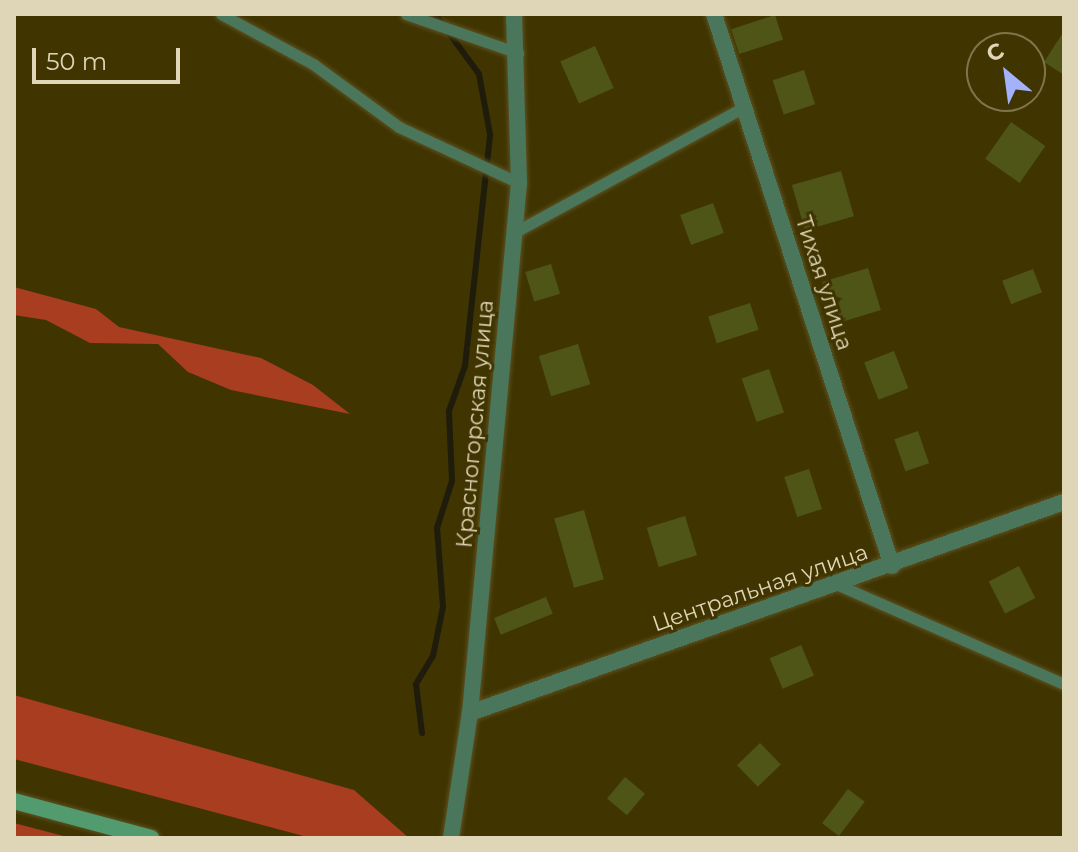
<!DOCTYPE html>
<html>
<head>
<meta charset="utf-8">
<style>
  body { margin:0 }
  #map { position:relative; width:1078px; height:852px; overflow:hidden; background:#403501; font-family:Montserrat,sans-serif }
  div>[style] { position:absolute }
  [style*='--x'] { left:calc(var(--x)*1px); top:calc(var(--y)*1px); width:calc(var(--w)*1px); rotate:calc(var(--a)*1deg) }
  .forest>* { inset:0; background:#a83d1f }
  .stream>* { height:6px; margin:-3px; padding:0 3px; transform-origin:3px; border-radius:3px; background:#201c0b }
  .building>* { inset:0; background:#4e5517; transform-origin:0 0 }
  .roads { filter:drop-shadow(0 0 2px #5c5222) drop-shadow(0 0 2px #5c5222) }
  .lane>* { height:11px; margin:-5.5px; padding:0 5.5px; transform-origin:5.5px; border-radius:5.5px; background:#4a775b }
  .street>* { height:16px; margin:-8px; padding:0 8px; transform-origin:8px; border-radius:8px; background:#4a775b }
  .secondary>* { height:16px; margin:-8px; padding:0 8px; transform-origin:8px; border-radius:8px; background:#529b6f }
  span { translate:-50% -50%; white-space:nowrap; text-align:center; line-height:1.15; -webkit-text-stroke:6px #403501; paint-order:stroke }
  .street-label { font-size:22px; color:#ded6b7 }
  .frame { position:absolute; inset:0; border:16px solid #ded6b7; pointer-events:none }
  .north { position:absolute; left:966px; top:32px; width:80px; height:80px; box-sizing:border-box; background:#403501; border:2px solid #7f754a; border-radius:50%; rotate:331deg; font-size:22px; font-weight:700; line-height:32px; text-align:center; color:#ded6b7 }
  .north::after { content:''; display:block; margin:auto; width:28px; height:36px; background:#a4b2fc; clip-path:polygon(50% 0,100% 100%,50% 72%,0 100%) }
  .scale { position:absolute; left:32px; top:48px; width:148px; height:36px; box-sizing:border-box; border:4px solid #ded6b7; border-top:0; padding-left:10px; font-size:24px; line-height:28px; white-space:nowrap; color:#ded6b7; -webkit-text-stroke:6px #403501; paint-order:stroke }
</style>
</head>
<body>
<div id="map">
  <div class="forest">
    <i style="clip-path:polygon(14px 287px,96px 309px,119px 327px,261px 358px,313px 385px,350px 414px,231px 390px,188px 372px,158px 344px,90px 343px,46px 320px,14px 315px)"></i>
    <i style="clip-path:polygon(14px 695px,354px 790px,409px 838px,311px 838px,14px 759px)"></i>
    <i style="clip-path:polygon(14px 823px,71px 838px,14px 838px)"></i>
  </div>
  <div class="stream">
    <i style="--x:422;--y:733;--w:49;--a:-97"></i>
    <i style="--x:416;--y:684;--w:33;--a:-59"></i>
    <i style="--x:433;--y:656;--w:50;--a:-78.5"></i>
    <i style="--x:443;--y:607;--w:79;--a:-94.3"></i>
    <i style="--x:437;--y:528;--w:49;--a:-72.3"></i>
    <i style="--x:452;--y:481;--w:70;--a:-92.5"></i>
    <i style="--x:449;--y:411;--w:48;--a:-70.4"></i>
    <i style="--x:465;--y:366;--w:233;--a:-83.8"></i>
    <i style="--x:490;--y:134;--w:61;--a:-100.4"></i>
    <i style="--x:479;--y:74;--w:74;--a:-126.3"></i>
  </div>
  <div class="building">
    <i style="left:775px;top:15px;width:26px;height:46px;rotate:72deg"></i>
    <i style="clip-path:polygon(1064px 31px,1064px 75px,1044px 62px)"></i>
    <i style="left:595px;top:46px;width:46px;height:38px;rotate:66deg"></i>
    <i style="left:804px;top:70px;width:36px;height:33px;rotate:72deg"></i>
    <i style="left:1011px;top:122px;width:42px;height:45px;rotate:35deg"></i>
    <i style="left:841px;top:171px;width:47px;height:51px;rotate:74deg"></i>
    <i style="left:713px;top:203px;width:32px;height:35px;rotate:70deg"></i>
    <i style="left:551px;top:264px;width:31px;height:27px;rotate:73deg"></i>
    <i style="left:868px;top:268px;width:44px;height:48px;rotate:73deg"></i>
    <i style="left:1033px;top:269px;width:25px;height:33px;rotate:69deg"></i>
    <i style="left:750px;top:303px;width:28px;height:44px;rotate:72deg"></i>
    <i style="left:578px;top:344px;width:42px;height:41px;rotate:73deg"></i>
    <i style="left:894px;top:351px;width:40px;height:32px;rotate:69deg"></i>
    <i style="left:769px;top:369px;width:46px;height:29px;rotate:71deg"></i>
    <i style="left:918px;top:431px;width:34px;height:25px;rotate:71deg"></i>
    <i style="left:809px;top:469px;width:42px;height:26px;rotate:72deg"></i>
    <i style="left:584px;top:510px;width:72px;height:31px;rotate:74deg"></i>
    <i style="left:685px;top:516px;width:41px;height:40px;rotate:73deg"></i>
    <i style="left:1019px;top:566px;width:36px;height:34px;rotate:63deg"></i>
    <i style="left:546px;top:597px;width:18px;height:56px;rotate:68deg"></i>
    <i style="left:801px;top:645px;width:33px;height:34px;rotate:67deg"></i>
    <i style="left:760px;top:743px;width:30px;height:32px;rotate:46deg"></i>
    <i style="left:625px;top:777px;width:26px;height:28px;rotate:40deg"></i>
    <i style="left:848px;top:789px;width:21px;height:43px;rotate:37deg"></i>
  </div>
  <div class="roads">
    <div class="lane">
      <i style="--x:221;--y:14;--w:105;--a:28.5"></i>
      <i style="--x:313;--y:64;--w:107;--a:36.2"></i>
      <i style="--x:399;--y:127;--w:132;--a:25"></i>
      <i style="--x:406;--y:14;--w:119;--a:19.2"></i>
      <i style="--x:515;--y:232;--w:261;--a:-28.6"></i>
      <i style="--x:836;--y:584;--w:249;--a:23.7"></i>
    </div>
    <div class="street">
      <i style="--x:714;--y:14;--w:580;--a:72.13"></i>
      <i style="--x:470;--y:713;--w:630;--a:-19.56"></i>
      <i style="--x:451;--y:838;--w:126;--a:-81.4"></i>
      <i style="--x:470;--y:713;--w:532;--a:-84.72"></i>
      <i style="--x:519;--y:183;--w:169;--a:-91.7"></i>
    </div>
    <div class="secondary">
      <i style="--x:14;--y:801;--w:142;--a:15.1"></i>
    </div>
  </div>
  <div class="street-label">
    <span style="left:824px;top:283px;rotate:72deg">Тихая улица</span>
    <span style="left:475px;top:424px;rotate:-85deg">Красногорская улица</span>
    <span style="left:760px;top:588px;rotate:-19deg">Центральная улица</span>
  </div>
  <div class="frame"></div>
  <div class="north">С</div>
  <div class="scale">50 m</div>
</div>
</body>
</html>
